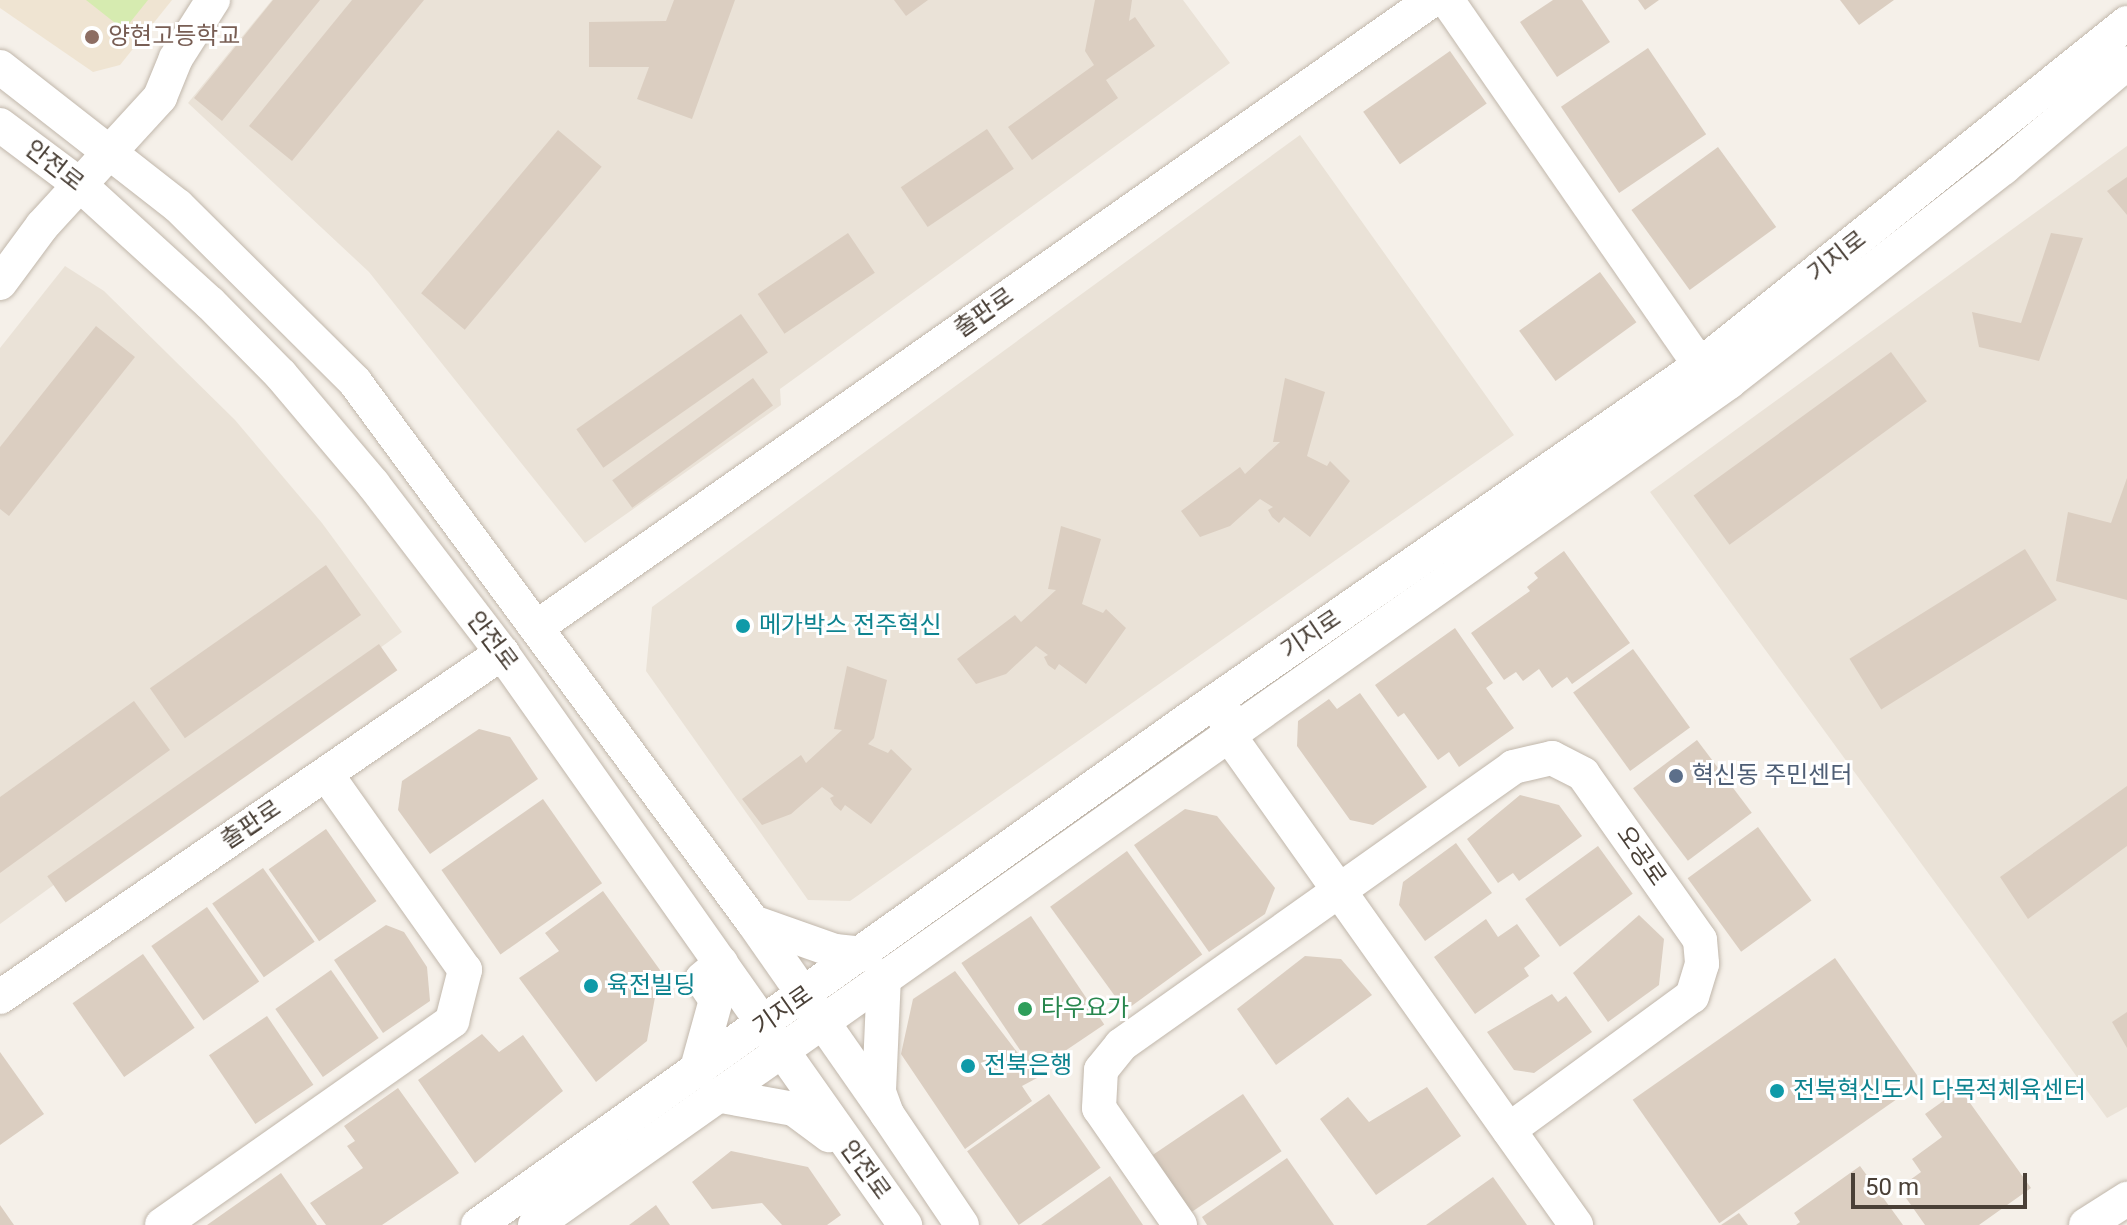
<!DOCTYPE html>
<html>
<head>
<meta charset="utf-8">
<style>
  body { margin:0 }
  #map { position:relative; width:2127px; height:1225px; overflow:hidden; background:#f5f0e9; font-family:Roboto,"Noto Sans KR",sans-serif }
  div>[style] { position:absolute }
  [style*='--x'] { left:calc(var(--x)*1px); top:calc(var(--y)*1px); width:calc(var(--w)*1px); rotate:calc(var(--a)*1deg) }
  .residential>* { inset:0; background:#eae2d7 }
  .education>* { inset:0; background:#efe4d2 }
  .green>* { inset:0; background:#d6ebb0 }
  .building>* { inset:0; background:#dbcec1; transform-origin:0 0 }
  .roads { filter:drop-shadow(0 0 2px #c1b7ab) drop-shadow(0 0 2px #c1b7ab) }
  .minor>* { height:34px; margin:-17px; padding:0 17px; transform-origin:17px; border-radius:17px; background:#fff }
  .dots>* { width:22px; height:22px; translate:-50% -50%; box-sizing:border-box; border:4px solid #fff; border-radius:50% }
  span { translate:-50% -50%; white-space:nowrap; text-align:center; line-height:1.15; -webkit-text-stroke:6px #fff; paint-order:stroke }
  .education-label { font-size:24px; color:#785e54 }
  .left { translate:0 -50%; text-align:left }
  .street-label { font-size:24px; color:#4a4037 }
  .culture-label { font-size:24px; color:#0d838f }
  .service-label { font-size:24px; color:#4e5e75 }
  .leisure-label { font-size:24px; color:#27864d }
  .scale { position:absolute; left:1851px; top:1173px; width:176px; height:36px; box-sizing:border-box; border:4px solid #4a4037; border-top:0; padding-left:10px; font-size:24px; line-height:28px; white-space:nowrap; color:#4a4037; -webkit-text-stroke:6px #fff; paint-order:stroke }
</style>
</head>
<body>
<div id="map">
  <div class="residential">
    <i style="clip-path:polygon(272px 0,1183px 0,1230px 63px,780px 389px,781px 405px,585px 543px,369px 272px,188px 103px)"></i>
    <i style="clip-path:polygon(1300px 135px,1514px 435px,850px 901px,808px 900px,646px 671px,652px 607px)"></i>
    <i style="clip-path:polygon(2127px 146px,2127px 1107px,2107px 1118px,1650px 492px)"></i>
    <i style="clip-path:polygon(65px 266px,104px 291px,235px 420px,322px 523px,402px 632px,0 924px,0 348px)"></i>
  </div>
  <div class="education">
    <i style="clip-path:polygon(0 0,172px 0,120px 65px,93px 72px,0 8px)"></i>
  </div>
  <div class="green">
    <i style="clip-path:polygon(86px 0,148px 0,124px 30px)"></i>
  </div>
  <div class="building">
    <i style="clip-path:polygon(273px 0,320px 0,222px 121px,194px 98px)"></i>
    <i style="clip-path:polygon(352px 0,424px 0,292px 161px,249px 126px)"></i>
    <i style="clip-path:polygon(674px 0,735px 0,692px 119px,637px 99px,649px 67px,589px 67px,589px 22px,666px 21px)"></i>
    <i style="clip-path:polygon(894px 0,928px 0,906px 16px)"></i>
    <i style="clip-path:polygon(1095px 0,1132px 0,1129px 21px,1135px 17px,1155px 46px,1106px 80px,1118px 98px,1032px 160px,1008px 127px,1094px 65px,1085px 51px)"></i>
    <i style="clip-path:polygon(1553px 0,1582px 0,1610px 42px,1557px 77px,1520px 22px)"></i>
    <i style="clip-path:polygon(1638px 0,1659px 0,1645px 10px)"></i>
    <i style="clip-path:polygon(1840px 0,1894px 0,1859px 25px)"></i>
    <i style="left:1648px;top:48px;width:104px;height:105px;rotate:56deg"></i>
    <i style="left:1450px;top:51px;width:64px;height:106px;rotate:55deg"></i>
    <i style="left:987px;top:129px;width:48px;height:104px;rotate:56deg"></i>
    <i style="left:558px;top:130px;width:57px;height:213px;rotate:40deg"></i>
    <i style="left:1718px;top:147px;width:99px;height:107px;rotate:54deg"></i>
    <i style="clip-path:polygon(2127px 177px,2127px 215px,2107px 191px)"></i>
    <i style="left:848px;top:233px;width:48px;height:109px;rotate:56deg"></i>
    <i style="clip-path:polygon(2051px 233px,2083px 238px,2039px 361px,1979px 347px,1972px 312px,2021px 323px)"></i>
    <i style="left:1600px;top:272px;width:62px;height:100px;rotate:54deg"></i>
    <i style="left:741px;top:314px;width:47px;height:201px;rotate:55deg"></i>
    <i style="clip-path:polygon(96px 326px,135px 357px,9px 516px,0 509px,0 447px)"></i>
    <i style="left:1891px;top:352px;width:61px;height:244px;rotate:54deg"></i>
    <i style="left:753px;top:378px;width:34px;height:174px;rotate:54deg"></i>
    <i style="clip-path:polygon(1285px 378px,1325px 392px,1307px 456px,1327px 466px,1330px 461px,1350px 481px,1310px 537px,1284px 517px,1279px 523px,1272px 517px,1268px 510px,1273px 507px,1260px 499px,1230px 526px,1200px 537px,1181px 511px,1240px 467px,1245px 474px,1280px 442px,1273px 442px)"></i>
    <i style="clip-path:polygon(2127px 478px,2127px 600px,2056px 581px,2068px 512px,2111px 523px)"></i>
    <i style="clip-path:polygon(1061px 526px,1101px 539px,1082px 604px,1103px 613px,1106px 609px,1126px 628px,1086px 684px,1059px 664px,1055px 670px,1048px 665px,1044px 657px,1048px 655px,1036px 646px,1006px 674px,976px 684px,957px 659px,1015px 615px,1021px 622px,1056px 590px,1048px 589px)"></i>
    <i style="left:2025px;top:549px;width:60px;height:207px;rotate:58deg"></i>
    <i style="clip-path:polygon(1564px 551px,1630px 643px,1572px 684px,1567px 677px,1552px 688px,1539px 669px,1523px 681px,1516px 672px,1504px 680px,1471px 633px,1530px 591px,1527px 587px,1538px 578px,1534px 573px)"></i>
    <i style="left:326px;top:565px;width:61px;height:215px;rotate:55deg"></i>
    <i style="clip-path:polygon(1455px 628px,1493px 683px,1486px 688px,1514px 728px,1459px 767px,1449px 752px,1438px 760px,1404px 713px,1398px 717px,1375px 685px)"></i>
    <i style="left:379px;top:644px;width:32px;height:405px;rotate:55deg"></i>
    <i style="left:1633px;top:649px;width:97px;height:74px;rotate:54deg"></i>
    <i style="clip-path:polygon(847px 666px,887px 680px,874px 738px,868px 744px,888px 753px,891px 749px,912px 769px,871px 824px,845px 805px,841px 811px,834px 805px,830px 798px,834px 796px,822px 787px,791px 814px,762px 825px,742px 799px,801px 755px,806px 763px,842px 730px,834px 729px)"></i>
    <i style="clip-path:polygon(1360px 693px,1427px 787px,1373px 825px,1350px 820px,1297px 746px,1298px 721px,1329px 699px,1337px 709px)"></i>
    <i style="clip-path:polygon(134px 701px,170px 750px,0 873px,0 797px)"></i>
    <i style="clip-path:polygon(479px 729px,510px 737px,538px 779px,430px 854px,398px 810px,402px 781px)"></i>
    <i style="left:1697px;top:740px;width:91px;height:80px;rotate:53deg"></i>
    <i style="clip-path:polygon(2127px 786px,2127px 846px,2028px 919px,2000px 877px)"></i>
    <i style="clip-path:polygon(1520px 795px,1559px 805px,1582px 836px,1519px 881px,1513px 873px,1498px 883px,1467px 839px)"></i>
    <i style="left:543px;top:799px;width:103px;height:124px;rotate:55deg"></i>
    <i style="clip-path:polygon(1185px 809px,1217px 816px,1275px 888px,1265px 914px,1209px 952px,1134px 845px)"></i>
    <i style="left:1758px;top:827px;width:91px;height:87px;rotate:54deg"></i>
    <i style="left:326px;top:829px;width:88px;height:70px;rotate:55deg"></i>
    <i style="clip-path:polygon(1456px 843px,1492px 893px,1425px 941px,1399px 905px,1403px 882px)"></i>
    <i style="left:1598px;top:846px;width:59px;height:90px;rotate:54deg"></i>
    <i style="left:1127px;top:851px;width:128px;height:95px;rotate:54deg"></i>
    <i style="left:263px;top:868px;width:90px;height:62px;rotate:55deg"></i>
    <i style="clip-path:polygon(603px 891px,660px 970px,647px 1041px,596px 1082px,519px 978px,559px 951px,545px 933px)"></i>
    <i style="left:207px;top:907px;width:91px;height:68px;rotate:55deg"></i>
    <i style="clip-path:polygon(1639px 915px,1664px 939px,1659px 985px,1608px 1022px,1573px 973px)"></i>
    <i style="left:1031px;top:916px;width:131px;height:84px;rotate:56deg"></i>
    <i style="clip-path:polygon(1486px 919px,1498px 937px,1517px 924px,1540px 956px,1524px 968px,1529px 976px,1475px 1014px,1434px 957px)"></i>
    <i style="clip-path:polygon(386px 925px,404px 932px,427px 967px,430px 1001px,383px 1033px,334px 960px)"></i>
    <i style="left:143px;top:954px;width:90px;height:86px;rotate:55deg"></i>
    <i style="clip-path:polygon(1305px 956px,1341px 959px,1372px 995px,1276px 1065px,1237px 1009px)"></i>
    <i style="left:1835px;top:958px;width:151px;height:247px;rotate:55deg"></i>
    <i style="left:331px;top:970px;width:83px;height:68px;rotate:55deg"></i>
    <i style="clip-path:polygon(955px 971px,1037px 1078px,1022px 1086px,1032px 1101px,965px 1149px,901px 1054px,913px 999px)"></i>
    <i style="clip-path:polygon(1552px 994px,1558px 1002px,1566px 996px,1592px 1032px,1534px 1073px,1514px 1070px,1487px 1032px)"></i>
    <i style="clip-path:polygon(2127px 1012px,2127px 1048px,2112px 1022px)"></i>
    <i style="left:267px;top:1016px;width:83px;height:70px;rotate:56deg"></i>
    <i style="clip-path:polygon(482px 1034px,499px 1052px,523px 1035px,563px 1091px,475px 1163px,418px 1080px)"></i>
    <i style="clip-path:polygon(0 1052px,44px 1114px,0 1145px)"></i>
    <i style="clip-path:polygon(1427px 1087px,1461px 1136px,1376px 1195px,1320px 1119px,1348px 1097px,1369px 1122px)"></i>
    <i style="clip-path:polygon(398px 1088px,459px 1173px,382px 1225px,326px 1225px,310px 1203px,363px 1168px,347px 1146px,355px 1141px,344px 1126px)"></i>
    <i style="clip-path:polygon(1960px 1089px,2031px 1188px,1979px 1225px,1925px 1225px,1899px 1188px,1921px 1172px,1912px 1159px,1942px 1137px,1925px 1114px)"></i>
    <i style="left:1049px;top:1094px;width:90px;height:100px;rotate:55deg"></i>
    <i style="left:1243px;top:1094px;width:69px;height:109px;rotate:56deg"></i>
    <i style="clip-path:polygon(731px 1151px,808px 1167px,841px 1215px,827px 1225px,782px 1225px,762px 1203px,712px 1209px,692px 1182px)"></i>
    <i style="clip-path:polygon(1287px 1158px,1334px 1225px,1207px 1225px,1202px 1217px)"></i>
    <i style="clip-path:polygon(1860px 1166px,1903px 1225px,1796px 1225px,1800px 1222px,1794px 1213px)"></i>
    <i style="clip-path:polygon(281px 1173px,317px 1225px,207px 1225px)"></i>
    <i style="clip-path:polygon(1110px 1176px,1143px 1225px,1041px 1225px)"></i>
    <i style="clip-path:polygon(1493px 1177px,1527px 1225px,1426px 1225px)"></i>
    <i style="clip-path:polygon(0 1205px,14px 1225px,0 1225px)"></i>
    <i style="clip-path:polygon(656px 1205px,670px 1225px,629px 1225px)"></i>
    <i style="clip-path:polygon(1739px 1213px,1748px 1225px,1721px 1225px)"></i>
  </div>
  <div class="roads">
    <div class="minor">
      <i style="--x:1447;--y:0;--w:444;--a:55.3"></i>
      <i style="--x:0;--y:67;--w:226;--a:38"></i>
      <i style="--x:178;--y:206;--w:250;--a:44.8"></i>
      <i style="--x:355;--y:382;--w:671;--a:53.61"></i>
      <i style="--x:753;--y:922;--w:234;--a:55.1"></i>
      <i style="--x:0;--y:125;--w:99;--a:36.8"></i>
      <i style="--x:79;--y:184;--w:177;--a:42.3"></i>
      <i style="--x:210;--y:303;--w:101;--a:45.4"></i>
      <i style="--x:281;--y:375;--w:143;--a:49.8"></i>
      <i style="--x:373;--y:484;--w:213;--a:52.6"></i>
      <i style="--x:502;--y:653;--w:700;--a:54.83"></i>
      <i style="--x:0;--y:283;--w:71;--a:-53.6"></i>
      <i style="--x:42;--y:226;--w:175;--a:-47.5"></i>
      <i style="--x:160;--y:97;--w:42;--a:-67.7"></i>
      <i style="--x:176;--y:58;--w:69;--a:-57.5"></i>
      <i style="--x:537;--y:627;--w:1093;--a:-35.01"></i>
      <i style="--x:1225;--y:712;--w:22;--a:82"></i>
      <i style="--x:1228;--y:734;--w:602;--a:54.67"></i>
      <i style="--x:753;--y:922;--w:87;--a:19.5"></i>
      <i style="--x:835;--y:951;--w:31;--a:6"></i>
      <i style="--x:884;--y:976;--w:116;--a:92.5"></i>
      <i style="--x:879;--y:1092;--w:23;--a:70"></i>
      <i style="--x:887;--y:1114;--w:134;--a:56"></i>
      <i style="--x:0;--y:997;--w:609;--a:-34.42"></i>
      <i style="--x:696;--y:1072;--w:75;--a:-74.5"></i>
      <i style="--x:716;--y:1000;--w:25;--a:-124"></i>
      <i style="--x:702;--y:979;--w:25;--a:-40"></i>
      <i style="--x:716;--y:1095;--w:79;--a:10.2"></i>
      <i style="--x:794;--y:1109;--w:44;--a:36.6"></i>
      <i style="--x:162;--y:1225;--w:355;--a:-35.1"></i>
      <i style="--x:452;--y:1021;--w:53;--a:-75.7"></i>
      <i style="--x:465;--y:970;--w:240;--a:-125.3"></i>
      <i style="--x:478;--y:1225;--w:868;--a:-35.43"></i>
      <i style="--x:1185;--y:722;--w:627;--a:-34.73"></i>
      <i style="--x:1700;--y:365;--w:547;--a:-38.69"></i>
      <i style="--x:535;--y:1225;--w:1462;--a:-35.22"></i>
      <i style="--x:1729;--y:382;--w:348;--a:-38"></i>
      <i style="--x:2003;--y:168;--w:162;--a:-40.3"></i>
      <i style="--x:1180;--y:1225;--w:142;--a:-124.7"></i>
      <i style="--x:1099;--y:1108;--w:38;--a:-87"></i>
      <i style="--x:1101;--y:1070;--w:32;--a:-51"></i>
      <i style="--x:1121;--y:1045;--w:481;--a:-35.3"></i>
      <i style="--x:1513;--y:767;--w:40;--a:-13"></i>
      <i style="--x:1552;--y:758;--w:35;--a:27"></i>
      <i style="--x:1583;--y:774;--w:203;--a:54.8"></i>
      <i style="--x:1700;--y:940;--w:24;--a:85"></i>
      <i style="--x:1702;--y:964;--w:34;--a:107"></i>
      <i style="--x:1692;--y:996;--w:227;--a:143.8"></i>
      <i style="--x:2086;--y:1225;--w:49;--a:-32.4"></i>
    </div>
  </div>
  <div class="dots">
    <i style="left:92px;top:37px;background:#8d6e63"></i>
    <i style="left:743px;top:626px;background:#0f9aa8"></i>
    <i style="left:1676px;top:776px;background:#5c6f8a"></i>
    <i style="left:591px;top:986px;background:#0f9aa8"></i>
    <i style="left:1025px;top:1009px;background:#2e9e5b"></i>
    <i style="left:968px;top:1066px;background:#0f9aa8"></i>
    <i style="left:1777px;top:1091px;background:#0f9aa8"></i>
  </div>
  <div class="education-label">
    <span class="left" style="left:108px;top:37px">양현고등학교</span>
  </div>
  <div class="street-label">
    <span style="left:54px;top:166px;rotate:38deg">안전로</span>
    <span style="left:1837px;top:257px;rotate:-38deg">기지로</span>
    <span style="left:984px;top:313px;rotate:-35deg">출판로</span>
    <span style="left:1311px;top:635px;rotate:-34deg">기지로</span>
    <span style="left:492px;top:641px;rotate:53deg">안전로</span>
    <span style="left:251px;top:825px;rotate:-34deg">출판로</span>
    <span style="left:1641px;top:856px;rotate:55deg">오공로</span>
    <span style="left:783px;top:1011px;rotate:-35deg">기지로</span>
    <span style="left:865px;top:1170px;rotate:54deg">안전로</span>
  </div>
  <div class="culture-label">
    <span class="left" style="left:759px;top:626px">메가박스 전주혁신</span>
    <span class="left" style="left:607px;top:986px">육전빌딩</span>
    <span class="left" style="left:984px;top:1066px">전북은행</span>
    <span class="left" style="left:1793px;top:1091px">전북혁신도시 다목적체육센터</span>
  </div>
  <div class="service-label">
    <span class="left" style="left:1692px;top:776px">혁신동 주민센터</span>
  </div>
  <div class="leisure-label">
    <span class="left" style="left:1041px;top:1009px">타우요가</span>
  </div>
  <div class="scale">50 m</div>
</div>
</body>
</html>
